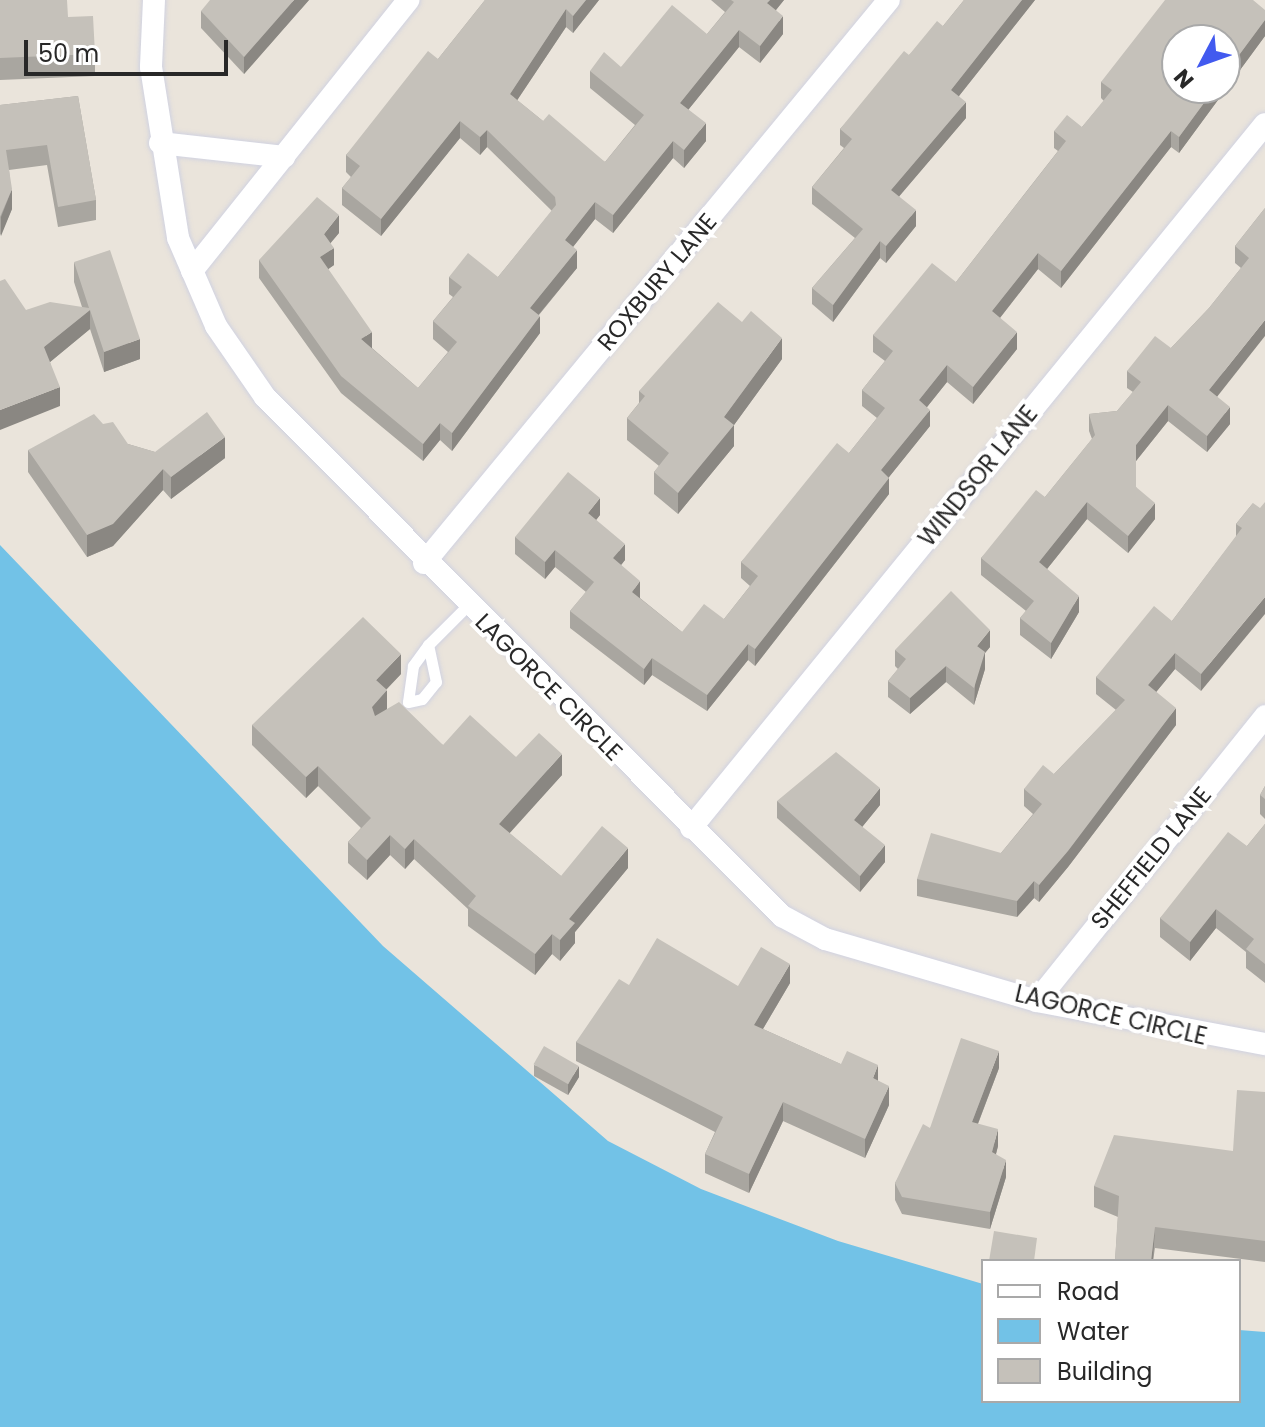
<!DOCTYPE html>
<html>
<head>
<meta charset="utf-8">
<style>
  body { margin:0 }
  #map { position:relative; width:1265px; height:1427px; overflow:hidden; background:#eae4db; font-family:Poppins,sans-serif }
  div>[style] { position:absolute }
  [style*='--x'] { left:calc(var(--x)*1px); top:calc(var(--y)*1px); width:calc(var(--w)*1px); rotate:calc(var(--a)*1deg) }
  .water>* { inset:0; background:#72c2e7 }
  .roads { filter:drop-shadow(0 0 2px #d0d2e1) drop-shadow(0 0 2px #d0d2e1) }
  .lane>* { height:11px; margin:-5.5px; padding:0 5.5px; transform-origin:5.5px; border-radius:5.5px; background:#fff }
  .street>* { height:22px; margin:-11px; padding:0 11px; transform-origin:11px; border-radius:11px; background:#fff }
  .wall>* { inset:0; background:#a9a6a0 }
  .shaded-wall>* { inset:0; background:#8a8782 }
  .building>* { inset:0; background:#c5c1ba; transform-origin:0 0 }
  span { translate:-50% -50%; white-space:nowrap; text-align:center; line-height:1.15; -webkit-text-stroke:8px #fff; paint-order:stroke }
  .street-label { font-size:24px; color:#282828 }
  .legend { position:absolute; left:981px; top:1259px; width:260px; height:144px; box-sizing:border-box; background:#fff; border:2px solid #a9a9a9; margin:0; padding:10px 14px; list-style:none; font-size:24px; color:#282828 }
  .legend li { display:flex; align-items:center; gap:16px; height:40px }
  .legend b { width:40px; border:2px solid #a9a9a9 }
  .north { position:absolute; left:1161px; top:24px; width:80px; height:80px; box-sizing:border-box; background:#fff; border:2px solid #a9a9a9; border-radius:50%; rotate:229deg; font-size:22px; font-weight:700; line-height:32px; text-align:center; color:#282828 }
  .north::after { content:''; display:block; margin:auto; width:28px; height:36px; background:#425aef; clip-path:polygon(50% 0,100% 100%,50% 72%,0 100%) }
  .scale { position:absolute; left:24px; top:40px; width:204px; height:36px; box-sizing:border-box; border:4px solid #282828; border-top:0; padding-left:10px; font-size:24px; line-height:28px; white-space:nowrap; color:#282828; -webkit-text-stroke:6px #fff; paint-order:stroke }
</style>
</head>
<body>
<div id="map">
  <div class="water">
    <i style="clip-path:polygon(0 545px,383px 946px,608px 1141px,701px 1189px,838px 1241px,983px 1284px,983px 1401px,1239px 1401px,1239px 1330px,1265px 1332px,1265px 1427px,0 1427px)"></i>
  </div>
  <div class="roads">
    <div class="lane">
      <i style="--x:428;--y:645;--w:26;--a:126"></i>
      <i style="--x:413;--y:666;--w:36;--a:98"></i>
      <i style="--x:408;--y:702;--w:14;--a:-12"></i>
      <i style="--x:422;--y:699;--w:22;--a:-51"></i>
      <i style="--x:436;--y:682;--w:38;--a:-102"></i>
      <i style="--x:428;--y:645;--w:55;--a:-45"></i>
    </div>
    <div class="street">
      <i style="--x:154;--y:0;--w:67;--a:92.6"></i>
      <i style="--x:151;--y:67;--w:173;--a:81"></i>
      <i style="--x:178;--y:238;--w:96;--a:66.6"></i>
      <i style="--x:216;--y:326;--w:86;--a:55.4"></i>
      <i style="--x:265;--y:397;--w:733;--a:45.11"></i>
      <i style="--x:782;--y:916;--w:49;--a:28.1"></i>
      <i style="--x:825;--y:939;--w:221;--a:16.3"></i>
      <i style="--x:1037;--y:1001;--w:232;--a:10.7"></i>
      <i style="--x:160;--y:143;--w:125;--a:6.4"></i>
      <i style="--x:192;--y:271;--w:347;--a:-51.4"></i>
      <i style="--x:424;--y:563;--w:730;--a:-50.45"></i>
      <i style="--x:691;--y:828;--w:908;--a:-50.81"></i>
      <i style="--x:1037;--y:1001;--w:365;--a:-51.3"></i>
    </div>
  </div>
  <div class="wall">
    <i style="clip-path:polygon(0 0,68px 17px,95px 54px,95px 76px,0 80px)"></i>
    <i style="clip-path:polygon(309px 0,244px 74px,201px 28px,201px 11px)"></i>
    <i style="clip-path:polygon(485px 0,599px 0,573px 33px,566px 27px,517px 100px,543px 121px,605px 162px,635px 125px,590px 88px,590px 71px,621px 67px,707px 34px,725px 12px,711px 0,784px 0,776px 10px,783px 34px,760px 63px,739px 47px,688px 110px,706px 141px,684px 168px,673px 158px,613px 233px,595px 219px,573px 247px,577px 268px,539px 315px,540px 333px,452px 451px,440px 440px,423px 461px,341px 393px,259px 278px,259px 260px,339px 233px,330px 243px,334px 265px,328px 269px,372px 348px,418px 388px,448px 352px,433px 339px,433px 321px,453px 297px,449px 294px,449px 277px,498px 277px,552px 211px,487px 147px,480px 155px,460px 138px,381px 236px,342px 205px,342px 188px,351px 177px,346px 172px,346px 155px,438px 59px)"></i>
    <i style="clip-path:polygon(964px 0,1035px 0,959px 96px,966px 118px,899px 196px,916px 226px,886px 263px,880px 258px,833px 322px,812px 304px,812px 288px,855px 238px,812px 204px,812px 187px,844px 148px,840px 145px,840px 129px,909px 55px,943px 26px)"></i>
    <i style="clip-path:polygon(1265px 10px,1265px 36px,1179px 153px,1171px 147px,1061px 288px,1038px 269px,1000px 318px,1017px 349px,973px 404px,947px 382px,927px 407px,930px 426px,889px 477px,889px 494px,755px 666px,748px 660px,707px 711px,652px 675px,644px 685px,570px 628px,570px 611px,586px 592px,555px 567px,545px 579px,515px 554px,515px 537px,600px 515px,596px 520px,625px 560px,621px 565px,640px 598px,682px 632px,724px 619px,750px 586px,741px 578px,741px 562px,849px 453px,877px 418px,862px 406px,862px 390px,885px 361px,873px 352px,873px 335px,956px 282px,1058px 151px,1054px 148px,1054px 131px,1082px 127px,1104px 101px,1101px 98px,1101px 82px)"></i>
    <i style="clip-path:polygon(78px 96px,96px 200px,96px 220px,58px 227px,47px 165px,9px 170px,12px 209px,0 236px,0 105px)"></i>
    <i style="clip-path:polygon(1265px 208px,1217px 397px,1230px 424px,1207px 452px,1168px 421px,1136px 461px,1136px 487px,1155px 519px,1128px 553px,1087px 519px,1047px 569px,1079px 612px,1051px 659px,1020px 635px,1020px 618px,1026px 611px,981px 575px,981px 558px,1045px 497px,1092px 439px,1089px 431px,1089px 414px,1117px 411px,1133px 392px,1127px 388px,1127px 371px,1171px 348px,1209px 308px,1241px 268px,1235px 263px,1235px 246px)"></i>
    <i style="clip-path:polygon(74px 262px,140px 359px,104px 372px,90px 329px,50px 362px,60px 406px,26px 310px,82px 307px,74px 282px)"></i>
    <i style="clip-path:polygon(782px 359px,734px 425px,734px 446px,678px 514px,654px 494px,654px 472px,659px 466px,627px 440px,627px 418px,639px 403px,639px 391px)"></i>
    <i style="clip-path:polygon(128px 444px,155px 452px,225px 458px,171px 499px,163px 490px,113px 546px,87px 557px,28px 472px,28px 450px)"></i>
    <i style="clip-path:polygon(1253px 503px,1201px 691px,1175px 669px,1156px 692px,1176px 725px,1068px 867px,1039px 902px,1034px 898px,1017px 917px,917px 896px,917px 879px,1001px 853px,1033px 814px,1024px 806px,1024px 789px,1054px 774px,1116px 710px,1096px 694px,1096px 677px,1172px 621px,1236px 537px,1236px 524px)"></i>
    <i style="clip-path:polygon(990px 647px,985px 653px,985px 669px,974px 705px,946px 682px,910px 714px,888px 697px,888px 681px,898px 669px,895px 666px,895px 650px)"></i>
    <i style="clip-path:polygon(401px 674px,386px 690px,387px 709px,443px 745px,516px 757px,562px 775px,509px 833px,561px 876px,628px 868px,575px 932px,575px 943px,560px 961px,552px 954px,535px 975px,468px 926px,468px 909px,414px 859px,405px 869px,390px 855px,367px 880px,348px 863px,348px 842px,361px 828px,318px 786px,306px 798px,252px 745px,252px 725px)"></i>
    <i style="clip-path:polygon(1265px 786px,1265px 819px,1260px 814px,1260px 795px)"></i>
    <i style="clip-path:polygon(777px 801px,880px 805px,862px 827px,885px 862px,860px 892px,777px 818px)"></i>
    <i style="clip-path:polygon(1265px 824px,1265px 983px,1246px 968px,1246px 952px,1216px 928px,1190px 961px,1160px 937px,1160px 918px,1247px 846px)"></i>
    <i style="clip-path:polygon(790px 983px,763px 1029px,878px 1081px,889px 1105px,865px 1158px,783px 1121px,749px 1193px,705px 1173px,705px 1154px,715px 1132px,576px 1061px,576px 1042px,629px 985px,738px 986px)"></i>
    <i style="clip-path:polygon(534px 1065px,579px 1077px,568px 1095px,534px 1076px)"></i>
    <i style="clip-path:polygon(999px 1068px,978px 1124px,998px 1146px,996px 1154px,1006px 1177px,990px 1229px,902px 1214px,895px 1200px,895px 1183px,930px 1128px)"></i>
    <i style="clip-path:polygon(1265px 1092px,1265px 1262px,1155px 1248px,1153px 1261px,1115px 1261px,1118px 1217px,1094px 1207px,1094px 1186px,1233px 1151px)"></i>
  </div>
  <div class="shaded-wall">
    <i style="clip-path:polygon(294px 0,309px 0,244px 74px,244px 57px)"></i>
    <i style="clip-path:polygon(586px 0,599px 0,573px 33px,573px 16px)"></i>
    <i style="clip-path:polygon(770px 0,784px 0,767px 21px,767px 3px)"></i>
    <i style="clip-path:polygon(1022px 0,1035px 0,951px 106px,951px 90px)"></i>
    <i style="clip-path:polygon(566px 9px,566px 27px,510px 111px,510px 94px)"></i>
    <i style="clip-path:polygon(783px 16px,783px 34px,760px 63px,760px 46px)"></i>
    <i style="clip-path:polygon(1265px 20px,1265px 36px,1179px 153px,1179px 137px,1215px 88px,1225px 88px,1225px 74px)"></i>
    <i style="clip-path:polygon(739px 30px,739px 47px,680px 120px,680px 103px)"></i>
    <i style="clip-path:polygon(966px 102px,966px 118px,891px 206px,891px 190px)"></i>
    <i style="clip-path:polygon(460px 121px,460px 138px,381px 236px,381px 219px)"></i>
    <i style="clip-path:polygon(706px 123px,706px 141px,684px 168px,684px 150px)"></i>
    <i style="clip-path:polygon(487px 130px,487px 147px,480px 155px,480px 137px)"></i>
    <i style="clip-path:polygon(1171px 131px,1171px 147px,1061px 288px,1061px 271px)"></i>
    <i style="clip-path:polygon(673px 141px,673px 158px,613px 233px,613px 215px)"></i>
    <i style="clip-path:polygon(12px 189px,12px 209px,1px 236px,1px 217px)"></i>
    <i style="clip-path:polygon(595px 202px,595px 219px,565px 257px,565px 240px)"></i>
    <i style="clip-path:polygon(916px 210px,916px 226px,886px 263px,886px 246px)"></i>
    <i style="clip-path:polygon(339px 215px,339px 233px,324px 251px,324px 234px)"></i>
    <i style="clip-path:polygon(880px 241px,880px 258px,833px 322px,833px 305px)"></i>
    <i style="clip-path:polygon(334px 248px,334px 265px,320px 275px,320px 257px)"></i>
    <i style="clip-path:polygon(577px 250px,577px 268px,530px 325px,530px 308px)"></i>
    <i style="clip-path:polygon(1038px 253px,1038px 269px,992px 328px,992px 311px)"></i>
    <i style="clip-path:polygon(90px 310px,90px 329px,44px 367px,44px 347px)"></i>
    <i style="clip-path:polygon(540px 316px,540px 333px,452px 451px,452px 433px)"></i>
    <i style="clip-path:polygon(1265px 320px,1265px 336px,1209px 407px,1209px 390px)"></i>
    <i style="clip-path:polygon(372px 332px,372px 349px,361px 339px)"></i>
    <i style="clip-path:polygon(1017px 332px,1017px 349px,973px 404px,973px 387px)"></i>
    <i style="clip-path:polygon(782px 338px,782px 359px,734px 425px,734px 446px,678px 514px,678px 493px,724px 417px)"></i>
    <i style="clip-path:polygon(140px 339px,140px 359px,104px 372px,104px 352px)"></i>
    <i style="clip-path:polygon(947px 365px,947px 382px,919px 417px,919px 400px)"></i>
    <i style="clip-path:polygon(60px 387px,60px 406px,0 430px,0 410px)"></i>
    <i style="clip-path:polygon(1168px 405px,1168px 421px,1136px 461px,1136px 445px)"></i>
    <i style="clip-path:polygon(1230px 407px,1230px 424px,1207px 452px,1207px 436px)"></i>
    <i style="clip-path:polygon(930px 410px,930px 426px,881px 487px,881px 470px)"></i>
    <i style="clip-path:polygon(440px 423px,440px 440px,423px 461px,423px 444px)"></i>
    <i style="clip-path:polygon(225px 437px,225px 458px,171px 499px,171px 477px)"></i>
    <i style="clip-path:polygon(163px 469px,163px 490px,113px 546px,87px 557px,87px 535px)"></i>
    <i style="clip-path:polygon(889px 478px,889px 494px,755px 666px,755px 649px)"></i>
    <i style="clip-path:polygon(600px 498px,600px 515px,588px 530px,588px 513px)"></i>
    <i style="clip-path:polygon(1087px 502px,1087px 519px,1039px 579px,1039px 562px)"></i>
    <i style="clip-path:polygon(1155px 503px,1155px 519px,1128px 553px,1128px 536px)"></i>
    <i style="clip-path:polygon(625px 544px,625px 560px,613px 575px,613px 558px)"></i>
    <i style="clip-path:polygon(555px 550px,555px 567px,545px 579px,545px 562px)"></i>
    <i style="clip-path:polygon(640px 581px,640px 598px,632px 608px,632px 592px)"></i>
    <i style="clip-path:polygon(1079px 596px,1079px 612px,1051px 659px,1051px 643px)"></i>
    <i style="clip-path:polygon(1265px 597px,1265px 614px,1201px 691px,1201px 674px)"></i>
    <i style="clip-path:polygon(990px 630px,990px 647px,985px 653px,985px 669px,974px 705px,977px 646px)"></i>
    <i style="clip-path:polygon(748px 644px,748px 660px,707px 711px,707px 695px)"></i>
    <i style="clip-path:polygon(1175px 653px,1175px 669px,1148px 702px,1148px 685px)"></i>
    <i style="clip-path:polygon(401px 654px,401px 674px,376px 700px,376px 680px)"></i>
    <i style="clip-path:polygon(652px 658px,652px 675px,644px 685px,644px 669px)"></i>
    <i style="clip-path:polygon(946px 666px,946px 682px,910px 714px,910px 698px)"></i>
    <i style="clip-path:polygon(387px 690px,387px 711px,372px 727px,372px 707px)"></i>
    <i style="clip-path:polygon(1176px 708px,1176px 725px,1068px 867px,1039px 902px,1039px 885px)"></i>
    <i style="clip-path:polygon(562px 754px,562px 775px,499px 845px,499px 824px)"></i>
    <i style="clip-path:polygon(318px 766px,318px 786px,306px 798px,306px 777px)"></i>
    <i style="clip-path:polygon(880px 788px,880px 805px,854px 837px,854px 820px)"></i>
    <i style="clip-path:polygon(390px 835px,390px 855px,367px 880px,367px 860px)"></i>
    <i style="clip-path:polygon(414px 839px,414px 859px,405px 869px,405px 849px)"></i>
    <i style="clip-path:polygon(885px 845px,885px 862px,860px 892px,860px 876px)"></i>
    <i style="clip-path:polygon(628px 848px,628px 868px,575px 932px,575px 943px,560px 961px,560px 940px,569px 919px)"></i>
    <i style="clip-path:polygon(1034px 881px,1034px 898px,1017px 917px,1017px 901px)"></i>
    <i style="clip-path:polygon(1216px 909px,1216px 928px,1190px 961px,1190px 942px)"></i>
    <i style="clip-path:polygon(552px 934px,552px 954px,535px 975px,535px 954px)"></i>
    <i style="clip-path:polygon(790px 964px,790px 983px,754px 1044px,754px 1025px)"></i>
    <i style="clip-path:polygon(999px 1051px,999px 1068px,972px 1139px,972px 1122px)"></i>
    <i style="clip-path:polygon(878px 1065px,878px 1085px,873px 1078px)"></i>
    <i style="clip-path:polygon(579px 1066px,579px 1077px,568px 1095px,568px 1084px)"></i>
    <i style="clip-path:polygon(889px 1086px,889px 1105px,865px 1158px,865px 1139px)"></i>
    <i style="clip-path:polygon(783px 1102px,783px 1121px,749px 1193px,749px 1174px)"></i>
    <i style="clip-path:polygon(998px 1129px,998px 1146px,992px 1169px,992px 1152px)"></i>
    <i style="clip-path:polygon(1006px 1160px,1006px 1177px,990px 1229px,990px 1212px)"></i>
    <i style="clip-path:polygon(1155px 1227px,1153px 1261px,1151px 1261px)"></i>
  </div>
  <div class="building">
    <i style="clip-path:polygon(0 0,67px 0,68px 17px,93px 16px,95px 54px,0 58px)"></i>
    <i style="clip-path:polygon(210px 0,294px 0,244px 57px,201px 11px)"></i>
    <i style="clip-path:polygon(485px 0,586px 0,573px 16px,566px 9px,510px 94px,543px 121px,549px 114px,605px 162px,644px 115px,590px 71px,604px 52px,621px 67px,672px 5px,707px 34px,734px 2px,731px 0,770px 0,767px 3px,783px 16px,760px 46px,739px 30px,680px 103px,706px 123px,684px 150px,673px 141px,613px 215px,595px 202px,565px 240px,577px 250px,530px 308px,540px 316px,452px 433px,440px 423px,423px 444px,341px 376px,259px 260px,317px 197px,339px 215px,324px 234px,334px 248px,320px 257px,372px 332px,361px 339px,418px 388px,457px 342px,433px 321px,462px 287px,449px 277px,468px 253px,498px 277px,556px 205px,555px 197px,487px 130px,480px 137px,460px 121px,381px 219px,342px 188px,360px 166px,346px 155px,428px 51px,438px 59px)"></i>
    <i style="clip-path:polygon(964px 0,1022px 0,951px 90px,966px 102px,891px 190px,916px 210px,886px 246px,880px 241px,833px 305px,812px 288px,863px 229px,812px 187px,852px 139px,840px 129px,904px 51px,909px 55px,937px 21px,943px 26px)"></i>
    <i style="clip-path:polygon(1165px 0,1253px 0,1265px 10px,1265px 20px,1225px 74px,1225px 40px,1177px 40px,1177px 88px,1215px 88px,1179px 137px,1171px 131px,1061px 271px,1038px 253px,992px 311px,1017px 332px,973px 387px,947px 365px,919px 400px,930px 410px,881px 470px,889px 478px,755px 649px,748px 644px,707px 695px,652px 658px,644px 669px,570px 611px,594px 582px,555px 550px,545px 562px,515px 537px,568px 472px,600px 498px,588px 513px,625px 544px,613px 558px,640px 581px,632px 592px,682px 632px,704px 604px,724px 619px,758px 576px,741px 562px,837px 443px,849px 453px,885px 408px,862px 390px,893px 351px,873px 335px,932px 263px,956px 282px,1066px 141px,1054px 131px,1067px 115px,1082px 127px,1112px 90px,1101px 82px)"></i>
    <i style="clip-path:polygon(78px 96px,96px 200px,58px 207px,47px 145px,6px 150px,12px 189px,0 217px,0 105px)"></i>
    <i style="clip-path:polygon(1265px 208px,1265px 320px,1209px 390px,1230px 407px,1207px 436px,1168px 405px,1136px 445px,1136px 487px,1155px 503px,1128px 536px,1087px 502px,1039px 562px,1079px 596px,1051px 643px,1020px 618px,1034px 601px,981px 558px,1036px 490px,1045px 497px,1095px 435px,1089px 414px,1117px 411px,1141px 382px,1127px 371px,1155px 336px,1171px 348px,1209px 308px,1249px 258px,1235px 246px)"></i>
    <i style="clip-path:polygon(110px 250px,140px 339px,104px 352px,90px 310px,44px 347px,60px 387px,0 410px,0 281px,5px 279px,26px 310px,50px 302px,89px 308px,74px 262px)"></i>
    <i style="clip-path:polygon(718px 302px,742px 322px,751px 311px,782px 338px,724px 417px,734px 425px,678px 493px,654px 472px,669px 453px,627px 418px,645px 396px,639px 391px)"></i>
    <i style="clip-path:polygon(207px 412px,225px 437px,171px 477px,163px 469px,113px 524px,87px 535px,28px 450px,94px 414px,103px 424px,113px 422px,128px 444px,155px 452px)"></i>
    <i style="clip-path:polygon(1265px 502px,1265px 597px,1201px 674px,1175px 653px,1148px 685px,1176px 708px,1068px 851px,1039px 885px,1034px 881px,1017px 901px,917px 879px,931px 833px,1001px 853px,1042px 804px,1024px 789px,1043px 765px,1054px 774px,1125px 700px,1096px 677px,1154px 606px,1172px 621px,1242px 528px,1236px 524px,1253px 503px,1260px 508px)"></i>
    <i style="clip-path:polygon(951px 591px,990px 630px,977px 646px,985px 652px,974px 688px,946px 666px,910px 698px,888px 681px,906px 659px,895px 650px)"></i>
    <i style="clip-path:polygon(363px 617px,401px 654px,376px 680px,387px 690px,372px 707px,375px 716px,399px 702px,443px 745px,470px 715px,516px 757px,539px 733px,562px 754px,499px 824px,561px 876px,602px 826px,628px 848px,569px 919px,575px 923px,560px 940px,552px 934px,535px 954px,468px 906px,476px 896px,414px 839px,405px 849px,390px 835px,367px 860px,348px 842px,371px 818px,318px 766px,306px 777px,252px 725px)"></i>
    <i style="clip-path:polygon(836px 752px,880px 788px,854px 820px,885px 845px,860px 876px,777px 801px)"></i>
    <i style="clip-path:polygon(1265px 786px,1265px 799px,1260px 795px)"></i>
    <i style="clip-path:polygon(1265px 824px,1265px 964px,1246px 949px,1254px 939px,1216px 909px,1190px 942px,1160px 918px,1228px 832px,1247px 846px)"></i>
    <i style="clip-path:polygon(657px 938px,738px 986px,761px 947px,790px 964px,754px 1025px,841px 1064px,847px 1051px,878px 1065px,873px 1078px,889px 1086px,865px 1139px,783px 1102px,749px 1174px,705px 1154px,723px 1117px,576px 1042px,619px 979px,629px 985px)"></i>
    <i style="clip-path:polygon(961px 1038px,999px 1051px,972px 1122px,998px 1129px,992px 1152px,1006px 1160px,990px 1212px,902px 1197px,895px 1183px,923px 1124px,930px 1128px)"></i>
    <i style="left:544px;top:1046px;width:40px;height:21px;rotate:30deg"></i>
    <i style="clip-path:polygon(1237px 1090px,1265px 1092px,1265px 1241px,1155px 1227px,1151px 1261px,1115px 1261px,1119px 1196px,1094px 1186px,1114px 1135px,1233px 1151px)"></i>
    <i style="clip-path:polygon(994px 1231px,1037px 1238px,1034px 1261px,989px 1261px)"></i>
  </div>
  <div class="street-label">
    <span style="left:657px;top:282px;rotate:-50deg">ROXBURY LANE</span>
    <span style="left:978px;top:476px;rotate:-51deg">WINDSOR LANE</span>
    <span style="left:549px;top:687px;rotate:45deg">LAGORCE CIRCLE</span>
    <span style="left:1151px;top:858px;rotate:-51deg">SHEFFIELD LANE</span>
    <span style="left:1111px;top:1015px;rotate:13deg">LAGORCE CIRCLE</span>
  </div>
  <ul class="legend">
  <li><b style="height:10px;background:#fff"></b>Road</li>
  <li><b style="height:22px;background:#72c2e7"></b>Water</li>
  <li><b style="height:22px;background:#c5c1ba"></b>Building</li>
  </ul>
  <div class="north">N</div>
  <div class="scale">50 m</div>
</div>
</body>
</html>
